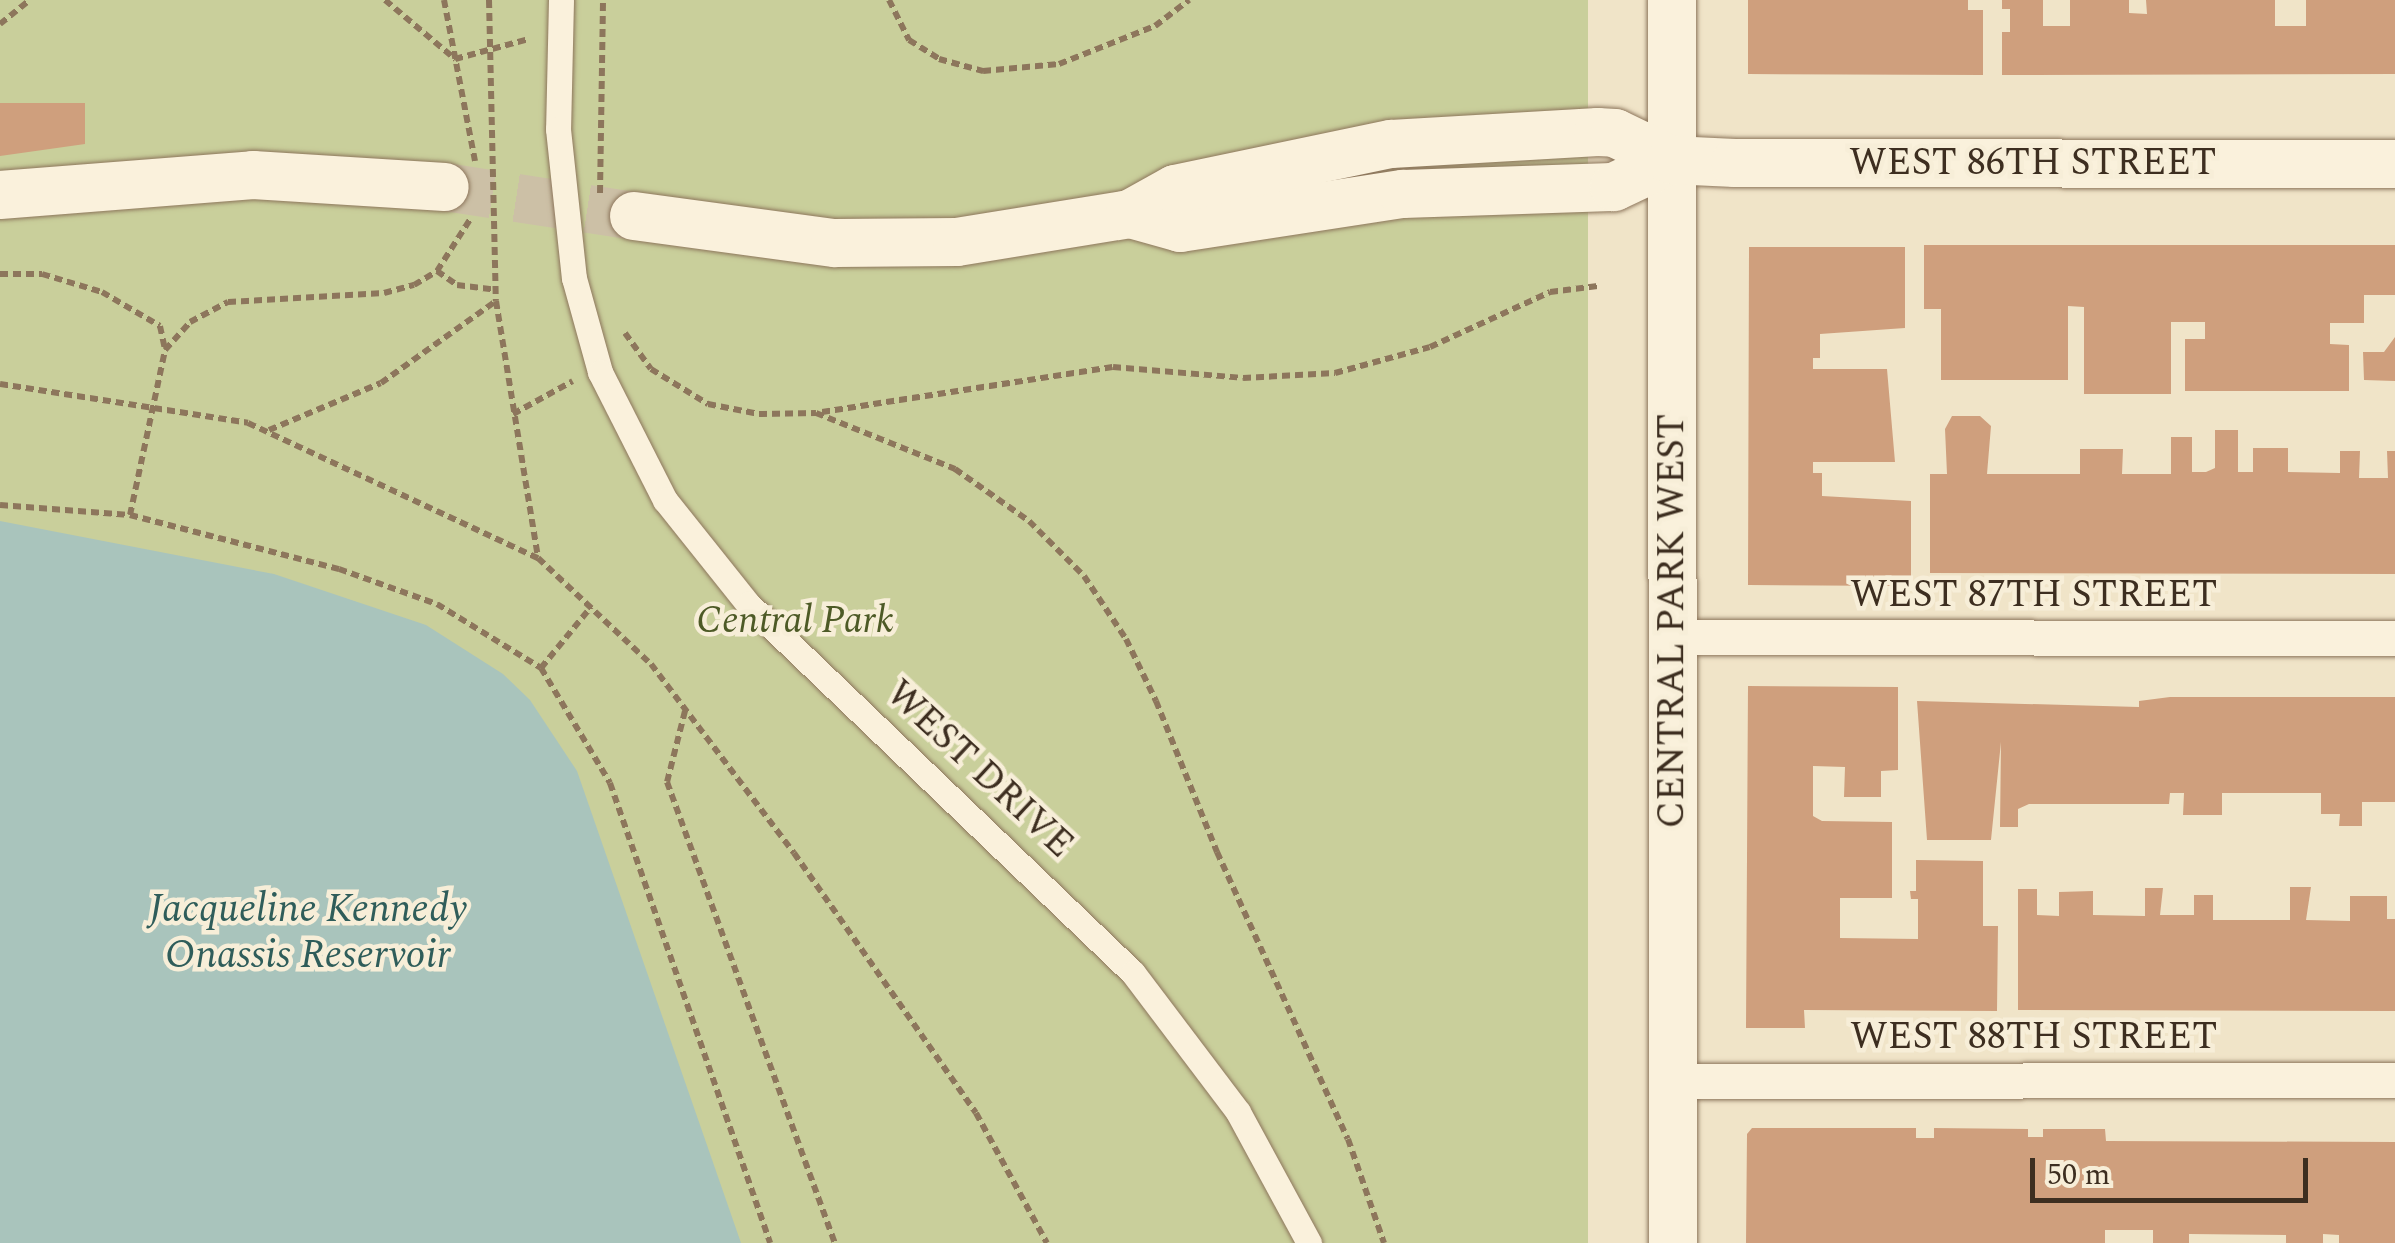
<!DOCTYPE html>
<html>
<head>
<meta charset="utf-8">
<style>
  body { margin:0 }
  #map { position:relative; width:2395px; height:1243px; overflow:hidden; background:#f0e4c8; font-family:Spectral,serif }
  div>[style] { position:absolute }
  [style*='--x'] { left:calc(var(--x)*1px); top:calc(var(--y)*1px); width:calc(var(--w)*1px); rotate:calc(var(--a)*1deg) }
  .green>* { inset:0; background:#c9cf9b; transform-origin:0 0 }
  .water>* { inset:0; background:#a9c4bc }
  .building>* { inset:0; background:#cf9f7d }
  .secondary-tunnel>* { height:48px; margin-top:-24px; transform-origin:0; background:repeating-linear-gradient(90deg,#ccc0a6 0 48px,transparent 0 72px) }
  .path>* { height:6px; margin-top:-3px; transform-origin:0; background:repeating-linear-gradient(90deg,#8d765c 0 8px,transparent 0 13px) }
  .roads { filter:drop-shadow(0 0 2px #8d765c) drop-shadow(0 0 2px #8d765c) }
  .pedestrian>* { height:25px; margin:-12.5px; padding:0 12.5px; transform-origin:12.5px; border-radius:12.5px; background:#faf1dc }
  .minor>* { height:35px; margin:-17.5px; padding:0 17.5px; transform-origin:17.5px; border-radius:17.5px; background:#faf1dc }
  .secondary>* { height:48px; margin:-24px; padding:0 24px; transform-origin:24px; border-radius:24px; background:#faf1dc }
  .path-bridge>* { height:6px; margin-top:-3px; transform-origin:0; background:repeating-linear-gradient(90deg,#8d765c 0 8px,transparent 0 13px) }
  span { translate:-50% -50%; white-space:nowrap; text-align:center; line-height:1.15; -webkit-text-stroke:9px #f7eed8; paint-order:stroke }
  .street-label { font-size:38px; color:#3d2e20 }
  .park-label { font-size:38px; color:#4d5a26; font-style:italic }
  .water-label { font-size:40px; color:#2f5d5a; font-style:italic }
  .scale { position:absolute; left:2030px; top:1158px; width:278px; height:45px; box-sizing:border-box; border:5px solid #3d2e20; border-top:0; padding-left:12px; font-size:30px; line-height:35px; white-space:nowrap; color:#3d2e20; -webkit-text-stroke:8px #f7eed8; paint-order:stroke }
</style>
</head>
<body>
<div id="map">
  <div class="green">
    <i style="left:0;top:0;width:1588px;height:1243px"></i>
  </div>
  <div class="water">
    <i style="clip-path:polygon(0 521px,274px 574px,426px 625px,503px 674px,530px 700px,577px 771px,741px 1243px,0 1243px)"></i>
  </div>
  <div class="building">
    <i style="clip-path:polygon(1748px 0,1968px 0,1968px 10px,1983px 10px,1983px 75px,1748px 74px)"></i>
    <i style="clip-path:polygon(2002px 0,2043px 0,2043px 26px,2070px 26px,2070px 0,2129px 0,2129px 13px,2147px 14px,2146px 0,2275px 0,2275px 26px,2306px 26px,2306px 0,2395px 0,2395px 74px,2002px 75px,2002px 32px,2010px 32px,2010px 9px,2002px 9px)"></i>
    <i style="clip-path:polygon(0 103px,85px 103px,85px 144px,0 156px)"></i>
    <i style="clip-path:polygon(1924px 245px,2395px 245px,2395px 295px,2364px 295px,2364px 323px,2330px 323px,2330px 344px,2349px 345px,2349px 391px,2185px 391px,2185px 339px,2205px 339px,2205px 322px,2171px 322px,2171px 394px,2084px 394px,2084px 307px,2068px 306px,2068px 380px,1941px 380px,1941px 309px,1924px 309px)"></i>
    <i style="clip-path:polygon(1749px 247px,1905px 247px,1905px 328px,1820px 334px,1820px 358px,1813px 358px,1813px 369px,1887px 369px,1895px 462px,1813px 462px,1813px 473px,1822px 473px,1822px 496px,1911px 501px,1911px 586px,1748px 585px)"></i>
    <i style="clip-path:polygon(2395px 337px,2395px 381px,2364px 380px,2363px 352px,2384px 352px)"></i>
    <i style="clip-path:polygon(1952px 416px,1980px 416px,1991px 426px,1987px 474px,2080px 474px,2080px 449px,2123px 449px,2122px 474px,2171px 474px,2171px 437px,2192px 437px,2192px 472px,2206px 472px,2215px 468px,2215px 430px,2238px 430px,2238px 472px,2253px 472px,2253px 448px,2288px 448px,2288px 472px,2340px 473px,2340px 451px,2360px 451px,2359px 478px,2388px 478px,2387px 451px,2395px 451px,2395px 574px,1930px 573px,1930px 474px,1947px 474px,1945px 429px)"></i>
    <i style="clip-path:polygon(1748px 686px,1898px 687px,1898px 770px,1881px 771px,1881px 797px,1844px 797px,1845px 767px,1813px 766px,1813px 816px,1822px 821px,1892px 822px,1892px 898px,1840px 898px,1840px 938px,1918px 939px,1918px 899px,1911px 899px,1910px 891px,1916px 891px,1916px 860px,1983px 861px,1983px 926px,1998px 926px,1997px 1011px,1804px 1010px,1805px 1028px,1746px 1028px)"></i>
    <i style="clip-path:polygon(2170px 697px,2395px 697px,2395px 802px,2362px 802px,2362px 826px,2339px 826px,2340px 814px,2321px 814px,2321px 793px,2222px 793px,2222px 815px,2183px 815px,2184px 793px,2170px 793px,2169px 804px,2029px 804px,2018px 809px,2018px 827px,2000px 827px,2001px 742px,1991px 840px,1927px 840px,1917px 701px,2139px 707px,2139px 701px)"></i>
    <i style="clip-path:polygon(2290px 887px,2311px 887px,2306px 920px,2350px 921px,2350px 896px,2387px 896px,2387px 919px,2395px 919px,2395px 1011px,2018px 1010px,2018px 889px,2037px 889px,2037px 915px,2059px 916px,2059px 892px,2093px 891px,2093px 915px,2145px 916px,2145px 888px,2163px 888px,2160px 915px,2194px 915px,2194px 895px,2213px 895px,2213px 920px,2290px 920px)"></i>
    <i style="clip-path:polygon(1752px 1128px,1916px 1128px,1916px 1138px,1934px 1138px,1934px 1128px,2028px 1129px,2028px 1137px,2043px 1137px,2043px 1129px,2105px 1129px,2106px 1141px,2395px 1142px,2395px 1243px,2339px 1243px,2339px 1235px,2323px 1234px,2323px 1243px,2286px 1243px,2286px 1235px,2189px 1234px,2189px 1243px,2153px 1243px,2153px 1230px,2105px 1230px,2105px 1243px,1746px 1243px,1747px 1134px)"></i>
  </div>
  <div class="secondary-tunnel">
    <i style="--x:445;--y:187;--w:191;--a:8.7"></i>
  </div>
  <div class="path">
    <i style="--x:385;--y:0;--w:92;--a:40.1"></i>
    <i style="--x:455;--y:59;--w:77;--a:-15.1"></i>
    <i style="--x:444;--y:0;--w:164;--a:79.1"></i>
    <i style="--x:489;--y:0;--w:301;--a:88.7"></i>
    <i style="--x:496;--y:301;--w:260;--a:80.7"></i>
    <i style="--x:889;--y:0;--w:45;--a:63.4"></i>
    <i style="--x:909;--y:40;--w:36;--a:32"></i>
    <i style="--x:939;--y:59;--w:46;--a:15.3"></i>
    <i style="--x:983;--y:71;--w:76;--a:-5.3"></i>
    <i style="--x:1059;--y:64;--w:103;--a:-21.6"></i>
    <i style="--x:1155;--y:26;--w:43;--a:-37.4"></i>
    <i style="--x:0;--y:24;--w:38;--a:-39"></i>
    <i style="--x:600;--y:193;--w:193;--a:-89.1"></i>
    <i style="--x:437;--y:271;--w:24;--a:35"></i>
    <i style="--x:457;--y:285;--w:39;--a:7"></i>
    <i style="--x:0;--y:274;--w:42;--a:0"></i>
    <i style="--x:42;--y:274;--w:63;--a:16.7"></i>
    <i style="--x:102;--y:292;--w:67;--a:30.4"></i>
    <i style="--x:160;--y:326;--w:25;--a:78"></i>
    <i style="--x:165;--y:350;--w:38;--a:-48"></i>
    <i style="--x:190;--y:322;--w:43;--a:-27.8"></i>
    <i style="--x:228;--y:302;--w:156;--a:-3.3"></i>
    <i style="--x:384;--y:293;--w:31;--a:-15"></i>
    <i style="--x:414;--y:285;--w:27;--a:-31"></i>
    <i style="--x:437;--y:271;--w:63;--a:-57.3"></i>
    <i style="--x:625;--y:333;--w:44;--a:54.2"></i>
    <i style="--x:651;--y:369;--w:67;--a:31.6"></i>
    <i style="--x:708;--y:404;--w:52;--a:11.1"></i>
    <i style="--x:759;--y:414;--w:57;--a:-1"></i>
    <i style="--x:816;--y:413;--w:150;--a:21.9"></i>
    <i style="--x:955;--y:469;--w:90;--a:35.1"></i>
    <i style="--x:1029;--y:521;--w:78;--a:45"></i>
    <i style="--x:1084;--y:576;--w:76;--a:56.3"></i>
    <i style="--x:1126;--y:639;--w:69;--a:64.2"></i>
    <i style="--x:1156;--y:701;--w:163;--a:68"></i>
    <i style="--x:1217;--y:852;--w:315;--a:65.5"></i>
    <i style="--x:1348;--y:1139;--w:110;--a:70.9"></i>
    <i style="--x:0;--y:384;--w:251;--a:8.9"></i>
    <i style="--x:248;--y:423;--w:320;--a:25"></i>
    <i style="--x:538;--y:558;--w:155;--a:43.2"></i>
    <i style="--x:651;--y:664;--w:237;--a:52.9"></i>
    <i style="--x:794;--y:853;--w:317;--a:55"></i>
    <i style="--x:976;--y:1113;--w:148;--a:61.4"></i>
    <i style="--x:822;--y:412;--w:294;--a:-8.8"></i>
    <i style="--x:1113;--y:367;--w:130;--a:4.8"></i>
    <i style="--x:1243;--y:378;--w:92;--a:-3.1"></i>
    <i style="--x:1335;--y:373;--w:98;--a:-15.3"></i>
    <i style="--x:1430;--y:347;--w:132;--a:-24.6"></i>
    <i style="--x:1550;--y:292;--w:48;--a:-7.1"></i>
    <i style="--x:513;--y:414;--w:68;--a:-28.8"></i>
    <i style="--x:269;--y:430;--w:121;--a:-22.8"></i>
    <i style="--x:381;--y:383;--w:141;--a:-35.5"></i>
    <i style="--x:0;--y:505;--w:130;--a:4.4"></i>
    <i style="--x:130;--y:515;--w:216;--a:14.5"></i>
    <i style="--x:339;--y:569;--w:104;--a:19.7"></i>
    <i style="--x:437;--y:604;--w:122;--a:31.6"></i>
    <i style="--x:541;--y:668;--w:134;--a:59"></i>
    <i style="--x:610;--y:783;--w:487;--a:70.8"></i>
    <i style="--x:541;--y:668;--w:79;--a:-50.7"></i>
    <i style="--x:685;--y:711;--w:73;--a:104.2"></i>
    <i style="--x:667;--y:782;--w:491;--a:70"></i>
  </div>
  <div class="roads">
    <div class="pedestrian">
      <i style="--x:561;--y:0;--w:129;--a:91.3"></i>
      <i style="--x:558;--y:129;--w:150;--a:83.9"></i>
      <i style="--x:574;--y:278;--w:98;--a:74.5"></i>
      <i style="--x:600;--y:372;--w:144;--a:63.1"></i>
      <i style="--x:665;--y:500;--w:133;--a:51.4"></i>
      <i style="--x:748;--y:604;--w:533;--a:43.78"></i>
      <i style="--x:1133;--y:973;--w:174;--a:52.9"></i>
      <i style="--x:1238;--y:1112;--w:149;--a:61.5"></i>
    </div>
    <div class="minor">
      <i style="--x:1673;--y:637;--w:722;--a:0.08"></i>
      <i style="--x:1673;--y:1081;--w:722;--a:-0.08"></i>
    </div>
    <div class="secondary">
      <i style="--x:1672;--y:0;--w:1243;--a:89.95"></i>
      <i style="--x:0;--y:195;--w:254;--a:-4.5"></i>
      <i style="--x:253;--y:175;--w:192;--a:3.6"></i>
      <i style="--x:1130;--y:214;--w:52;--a:15.6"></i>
      <i style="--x:1180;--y:228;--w:226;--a:-8.7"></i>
      <i style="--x:1403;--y:194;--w:211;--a:-1.9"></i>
      <i style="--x:1614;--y:187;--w:63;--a:-25.3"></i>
      <i style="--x:634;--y:216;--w:203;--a:7.7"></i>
      <i style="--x:835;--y:243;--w:122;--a:-0.5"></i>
      <i style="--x:957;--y:242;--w:175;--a:-9.2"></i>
      <i style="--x:1130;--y:214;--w:51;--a:-29.1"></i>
      <i style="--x:1175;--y:189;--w:221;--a:-11.8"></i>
      <i style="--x:1391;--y:144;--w:207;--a:-3.3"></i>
      <i style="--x:1598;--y:132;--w:17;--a:3"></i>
      <i style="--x:1615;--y:133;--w:62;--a:25.7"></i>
      <i style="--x:1671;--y:160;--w:64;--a:2.7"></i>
      <i style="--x:1735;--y:163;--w:660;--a:0.09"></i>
    </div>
  </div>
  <div class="path-bridge">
    <i style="--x:130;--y:515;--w:169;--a:-78"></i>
  </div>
  <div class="street-label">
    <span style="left:2033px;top:164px">WEST 86TH STREET</span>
    <span style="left:2034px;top:596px">WEST 87TH STREET</span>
    <span style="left:1673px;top:621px;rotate:-90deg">CENTRAL PARK WEST</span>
    <span style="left:979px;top:770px;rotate:43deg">WEST DRIVE</span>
    <span style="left:2034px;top:1038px">WEST 88TH STREET</span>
  </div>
  <div class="park-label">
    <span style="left:795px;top:622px">Central Park</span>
  </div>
  <div class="water-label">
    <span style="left:308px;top:933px">Jacqueline Kennedy<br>Onassis Reservoir</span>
  </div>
  <div class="scale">50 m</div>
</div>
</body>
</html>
